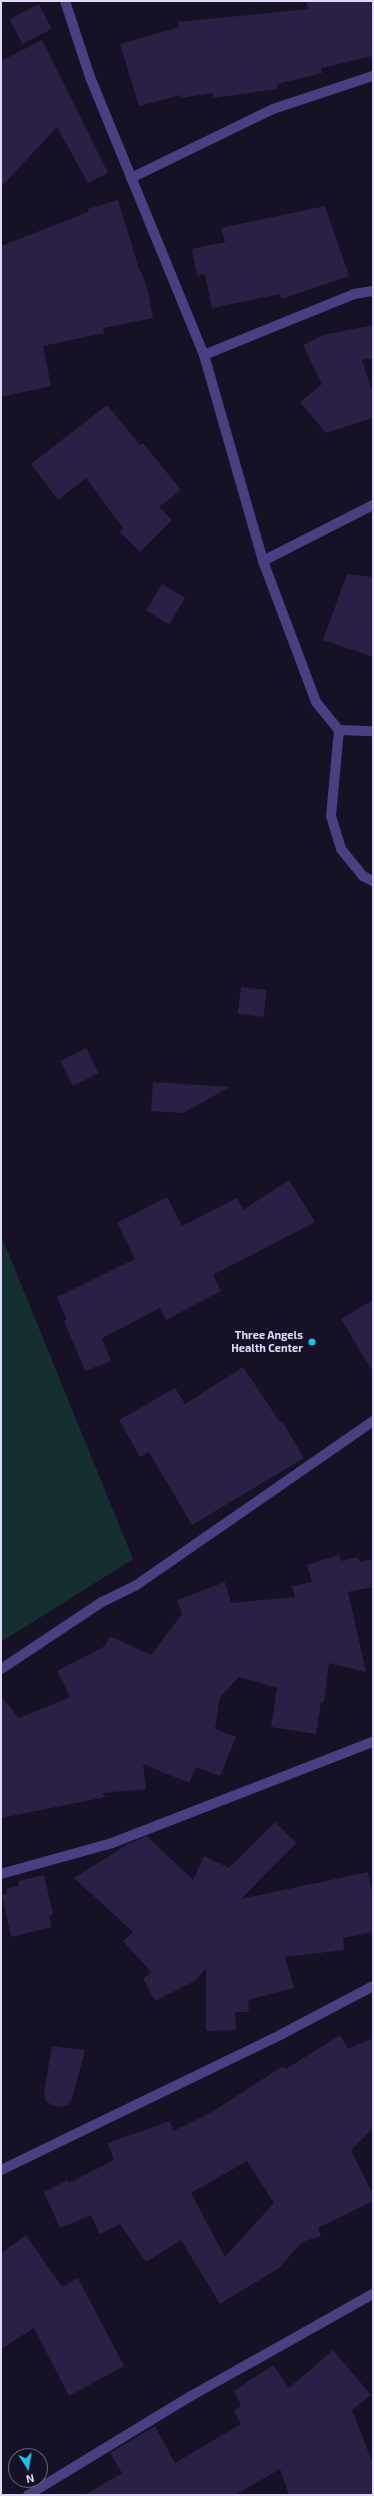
<!DOCTYPE html>
<html>
<head>
<meta charset="utf-8">
<style>
  body { margin:0 }
  #map { position:relative; width:374px; height:2496px; overflow:hidden; background:#161125; font-family:"Exo 2",sans-serif }
  div>[style] { position:absolute }
  [style*='--x'] { left:calc(var(--x)*1px); top:calc(var(--y)*1px); width:calc(var(--w)*1px); rotate:calc(var(--a)*1deg) }
  .green>* { inset:0; background:#152e2f }
  .building>* { inset:0; background:#2a1f45; transform-origin:0 0 }
  .street>* { height:10px; margin:-5px; padding:0 5px; transform-origin:5px; border-radius:5px; background:#484081 }
  .dots>* { width:11px; height:11px; translate:-50% -50%; box-sizing:border-box; border:2px solid #161125; border-radius:50% }
  span { translate:-50% -50%; white-space:nowrap; text-align:center; line-height:1.15; -webkit-text-stroke:3.5px #161125; paint-order:stroke }
  .poi-label { font-size:11px; color:#e0d9fc; font-weight:700 }
  .right { translate:-100% -50%; text-align:right }
  .frame { position:absolute; inset:0; border:2px solid #e0d9fc; pointer-events:none }
  .north { position:absolute; left:8px; top:2448px; width:40px; height:40px; box-sizing:border-box; background:#161125; border:1px solid #67617b; border-radius:50%; rotate:168deg; font-size:11px; font-weight:700; line-height:16px; text-align:center; color:#e0d9fc }
  .north::after { content:''; display:block; margin:auto; width:14px; height:18px; background:#14c4ed; clip-path:polygon(50% 0,100% 100%,50% 72%,0 100%) }
</style>
</head>
<body>
<div id="map">
  <div class="green">
    <i style="clip-path:polygon(1px 1235px,133px 1559px,1px 1642px)"></i>
  </div>
  <div class="building">
    <i style="clip-path:polygon(306px 1px,373px 1px,373px 56px,321px 68px,322px 73px,277px 84px,278px 89px,213px 98px,213px 93px,181px 98px,181px 95px,139px 106px,120px 44px,179px 27px,178px 22px,308px 9px)"></i>
    <i style="left:39px;top:4px;width:28px;height:33px;rotate:63deg"></i>
    <i style="clip-path:polygon(42px 40px,108px 173px,88px 183px,57px 127px,1px 187px,1px 61px)"></i>
    <i style="clip-path:polygon(118px 200px,140px 272px,141px 271px,148px 291px,153px 318px,103px 328px,104px 333px,43px 346px,51px 386px,1px 397px,1px 246px,88px 212px,88px 209px)"></i>
    <i style="clip-path:polygon(325px 206px,349px 276px,282px 299px,280px 294px,212px 308px,205px 274px,197px 276px,192px 249px,225px 242px,221px 228px)"></i>
    <i style="clip-path:polygon(373px 325px,373px 358px,362px 360px,373px 395px,373px 418px,326px 433px,300px 402px,322px 384px,303px 345px,323px 335px)"></i>
    <i style="clip-path:polygon(107px 405px,140px 445px,143px 443px,181px 490px,159px 507px,172px 520px,140px 552px,120px 532px,123px 528px,86px 478px,58px 500px,31px 464px)"></i>
    <i style="clip-path:polygon(347px 574px,373px 577px,373px 657px,323px 640px)"></i>
    <i style="left:162px;top:584px;width:27px;height:31px;rotate:31deg"></i>
    <i style="left:241px;top:987px;width:26px;height:27px;rotate:7deg"></i>
    <i style="left:86px;top:1048px;width:28px;height:29px;rotate:63deg"></i>
    <i style="clip-path:polygon(153px 1082px,230px 1087px,183px 1113px,151px 1111px)"></i>
    <i style="clip-path:polygon(289px 1180px,315px 1222px,213px 1275px,221px 1291px,166px 1320px,160px 1308px,102px 1338px,111px 1361px,85px 1371px,64px 1321px,67px 1320px,57px 1297px,135px 1259px,117px 1223px,167px 1197px,182px 1226px,237px 1198px,243px 1210px)"></i>
    <i style="clip-path:polygon(373px 1300px,373px 1372px,341px 1319px)"></i>
    <i style="clip-path:polygon(243px 1367px,280px 1422px,282px 1421px,304px 1458px,192px 1525px,149px 1452px,140px 1457px,119px 1420px,175px 1388px,185px 1404px)"></i>
    <i style="clip-path:polygon(339px 1555px,341px 1561px,358px 1557px,360px 1562px,373px 1559px,373px 1587px,348px 1592px,366px 1672px,329px 1663px,324px 1702px,321px 1702px,316px 1734px,271px 1727px,277px 1688px,239px 1677px,220px 1697px,215px 1729px,236px 1737px,220px 1776px,196px 1767px,189px 1783px,143px 1764px,146px 1789px,102px 1793px,106px 1797px,1px 1818px,1px 1696px,19px 1718px,70px 1697px,57px 1671px,105px 1646px,110px 1636px,151px 1655px,182px 1614px,177px 1600px,225px 1582px,231px 1603px,295px 1597px,292px 1586px,312px 1582px,307px 1565px)"></i>
    <i style="clip-path:polygon(275px 1822px,296px 1843px,241px 1899px,368px 1872px,373px 1897px,373px 1932px,343px 1938px,344px 1950px,285px 1957px,294px 1988px,248px 2000px,249px 2012px,235px 2012px,236px 2030px,206px 2031px,206px 1968px,195px 1981px,155px 2001px,143px 1978px,152px 1973px,123px 1941px,133px 1932px,74px 1878px,128px 1844px,147px 1836px,193px 1880px,204px 1856px,229px 1868px)"></i>
    <i style="clip-path:polygon(44px 1875px,53px 1914px,49px 1916px,52px 1927px,11px 1937px,2px 1895px,7px 1894px,6px 1889px,19px 1886px,18px 1881px)"></i>
    <i style="clip-path:polygon(evenodd,340px 2035px,348px 2049px,373px 2038px,373px 2128px,351px 2150px,373px 2194px,373px 2201px,318px 2228px,321px 2236px,302px 2242px,279px 2268px,220px 2304px,181px 2240px,146px 2262px,120px 2224px,100px 2234px,91px 2215px,60px 2228px,44px 2192px,68px 2180px,69px 2183px,114px 2160px,108px 2143px,170px 2121px,173px 2131px,212px 2112px,283px 2066px,286px 2069px,340px 2035px,247px 2161px,274px 2203px,225px 2257px,191px 2193px,247px 2161px)"></i>
    <i style="clip-path:polygon(52px 2046px,85px 2050px,72px 2099px,67px 2105px,59px 2107px,51px 2105px,45px 2100px,44px 2092px)"></i>
    <i style="clip-path:polygon(26px 2235px,62px 2287px,78px 2278px,124px 2366px,69px 2396px,34px 2328px,1px 2349px,1px 2253px)"></i>
    <i style="clip-path:polygon(333px 2350px,371px 2395px,352px 2410px,373px 2464px,373px 2495px,289px 2495px,280px 2469px,235px 2495px,85px 2495px,122px 2473px,110px 2453px,155px 2426px,175px 2463px,241px 2424px,234px 2411px,241px 2406px,234px 2391px,273px 2365px,289px 2388px)"></i>
  </div>
  <div class="street">
    <i style="--x:65;--y:1;--w:80;--a:71.8"></i>
    <i style="--x:90;--y:77;--w:300;--a:67.7"></i>
    <i style="--x:204;--y:355;--w:214;--a:74"></i>
    <i style="--x:263;--y:561;--w:151;--a:69.4"></i>
    <i style="--x:316;--y:702;--w:36;--a:51"></i>
    <i style="--x:339;--y:730;--w:34;--a:2"></i>
    <i style="--x:131;--y:178;--w:158;--a:-25.9"></i>
    <i style="--x:273;--y:109;--w:105;--a:-18.3"></i>
    <i style="--x:204;--y:355;--w:162;--a:-22.1"></i>
    <i style="--x:354;--y:294;--w:19;--a:-9"></i>
    <i style="--x:263;--y:561;--w:123;--a:-27"></i>
    <i style="--x:339;--y:730;--w:86;--a:95.3"></i>
    <i style="--x:331;--y:816;--w:34;--a:73"></i>
    <i style="--x:341;--y:849;--w:35;--a:51"></i>
    <i style="--x:363;--y:876;--w:11;--a:27"></i>
    <i style="--x:1;--y:1669;--w:121;--a:-33.6"></i>
    <i style="--x:102;--y:1602;--w:37;--a:-26"></i>
    <i style="--x:135;--y:1586;--w:290;--a:-34.7"></i>
    <i style="--x:1;--y:1874;--w:115;--a:-15.6"></i>
    <i style="--x:112;--y:1843;--w:280;--a:-21.2"></i>
    <i style="--x:1;--y:2170;--w:312;--a:-25.8"></i>
    <i style="--x:282;--y:2034;--w:103;--a:-27.8"></i>
    <i style="--x:28;--y:2495;--w:191;--a:-31.3"></i>
    <i style="--x:191;--y:2396;--w:209;--a:-29.3"></i>
  </div>
  <div class="dots">
    <i style="left:312px;top:1342px;background:#14c4ed"></i>
  </div>
  <div class="poi-label">
    <span class="right" style="left:303px;top:1342px">Three Angels<br>Health Center</span>
  </div>
  <div class="frame"></div>
  <div class="north">N</div>
</div>
</body>
</html>
